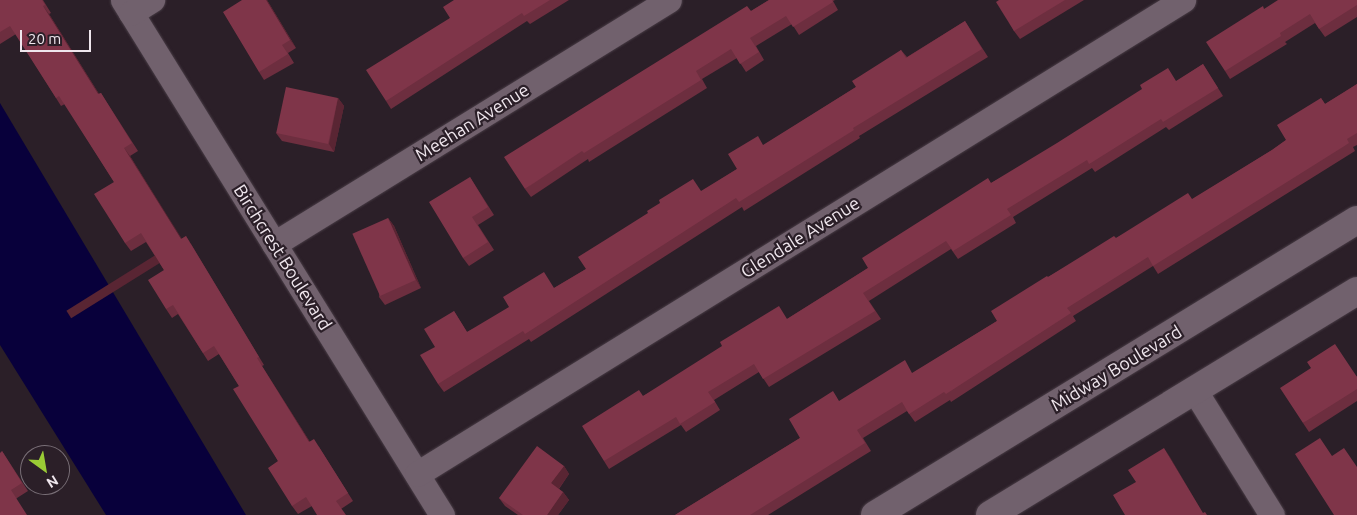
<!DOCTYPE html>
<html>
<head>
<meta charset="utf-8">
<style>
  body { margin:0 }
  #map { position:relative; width:1357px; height:515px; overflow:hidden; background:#2b1f28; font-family:Ubuntu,sans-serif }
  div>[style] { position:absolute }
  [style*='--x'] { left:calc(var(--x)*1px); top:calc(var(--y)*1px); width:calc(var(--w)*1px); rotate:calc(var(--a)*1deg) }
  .water>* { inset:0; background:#08003b }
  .roads { filter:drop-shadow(0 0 1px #493d46) drop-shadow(0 0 1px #493d46) }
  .minor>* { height:25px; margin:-12.5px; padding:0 12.5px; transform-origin:12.5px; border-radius:12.5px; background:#71616d }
  .tertiary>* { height:28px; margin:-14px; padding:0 14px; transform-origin:14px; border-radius:14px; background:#71616d }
  .wall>* { inset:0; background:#6d2e3f }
  .shaded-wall>* { inset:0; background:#592533; transform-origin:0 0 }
  .building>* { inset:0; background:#7f3549; transform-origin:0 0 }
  span { translate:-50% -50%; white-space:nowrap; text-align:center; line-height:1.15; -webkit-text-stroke:4.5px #2b1f28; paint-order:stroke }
  .street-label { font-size:18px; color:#efe6ed }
  .north { position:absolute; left:20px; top:445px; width:50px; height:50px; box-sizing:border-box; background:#2b1f28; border:1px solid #796f77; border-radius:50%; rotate:148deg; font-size:14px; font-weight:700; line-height:20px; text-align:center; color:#efe6ed }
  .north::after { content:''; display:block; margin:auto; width:18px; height:22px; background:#9acb35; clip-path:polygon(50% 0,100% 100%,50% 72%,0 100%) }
  .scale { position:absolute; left:20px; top:30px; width:71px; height:22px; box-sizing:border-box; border:2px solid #efe6ed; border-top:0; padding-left:6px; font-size:15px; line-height:18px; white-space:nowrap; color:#efe6ed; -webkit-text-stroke:4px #2b1f28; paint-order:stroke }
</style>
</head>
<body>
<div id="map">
  <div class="water">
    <i style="clip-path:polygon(0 103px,246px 515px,106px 515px,0 345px)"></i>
  </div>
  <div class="roads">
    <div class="minor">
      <i style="--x:123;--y:0;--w:606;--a:58.23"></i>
      <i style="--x:131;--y:13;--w:25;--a:-32"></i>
      <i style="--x:274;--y:244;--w:464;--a:-31.7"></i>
      <i style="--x:1195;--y:391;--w:146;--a:58.2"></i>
      <i style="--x:417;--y:474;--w:901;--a:-31.75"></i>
    </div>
    <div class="tertiary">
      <i style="--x:875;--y:515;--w:565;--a:-31.47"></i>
      <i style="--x:990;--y:515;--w:430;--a:-31.4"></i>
    </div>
  </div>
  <div class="wall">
    <i style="clip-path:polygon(0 0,43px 0,51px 13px,49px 14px,99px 94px,101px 93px,106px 101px,138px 151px,130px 156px,181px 239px,191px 244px,264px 365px,262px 366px,310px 442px,319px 447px,353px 501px,341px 509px,312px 506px,298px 514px,292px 506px,278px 461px,239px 386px,219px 354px,208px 361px,178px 314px,172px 318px,166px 309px,164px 270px,146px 242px,131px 251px,125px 243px,114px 182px,65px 104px,61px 106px,16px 34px,0 44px)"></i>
    <i style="clip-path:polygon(242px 0,267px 0,296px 48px,288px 53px,294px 63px,264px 80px,259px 72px)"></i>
    <i style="clip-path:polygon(454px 0,569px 0,530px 24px,527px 21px,391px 109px,386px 101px,450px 18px)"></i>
    <i style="clip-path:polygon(769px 0,835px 0,833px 1px,838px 10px,799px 35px,792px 24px,756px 46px,764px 60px,746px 72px,737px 58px,702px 79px,707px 88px,589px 162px,588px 159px,531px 197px,525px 189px,751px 11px)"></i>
    <i style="clip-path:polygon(999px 0,1084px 0,1020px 39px,1014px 31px)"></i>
    <i style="clip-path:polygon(1357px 0,1357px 17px,1325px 37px,1315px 23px,1285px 42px,1287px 44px,1230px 79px,1225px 71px,1264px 9px)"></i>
    <i style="clip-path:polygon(965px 21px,988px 57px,859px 136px,860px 138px,744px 211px,742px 207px,531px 342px,529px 339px,444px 392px,438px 384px,435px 347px,454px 311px,467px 332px,554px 288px,586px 269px,702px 191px,737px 169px,764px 145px,856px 87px,901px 50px,907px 57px)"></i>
    <i style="clip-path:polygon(1203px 64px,1223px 96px,1169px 130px,1166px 127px,1095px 172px,1092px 168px,1013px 217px,1016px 223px,958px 259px,951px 249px,869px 301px,881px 319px,769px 387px,759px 372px,714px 400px,720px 410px,686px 432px,681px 425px,609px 469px,604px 461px,643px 396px,787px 319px,868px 268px,991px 183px,1177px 81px)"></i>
    <i style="clip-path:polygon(1357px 84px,1357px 145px,1353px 147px,1355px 151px,1158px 274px,1153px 266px,1073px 316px,1076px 321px,951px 402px,950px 400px,915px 422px,907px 411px,863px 438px,871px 451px,768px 515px,675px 515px,800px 438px,840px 401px,913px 373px,997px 321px,1048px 277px,1116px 238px,1193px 199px,1272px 150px,1286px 140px,1321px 98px,1325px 104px)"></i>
    <i style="clip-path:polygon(338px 98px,344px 106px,334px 152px,282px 141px,276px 133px)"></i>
    <i style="clip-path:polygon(470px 177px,494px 215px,478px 225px,494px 250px,469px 266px,463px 258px)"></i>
    <i style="clip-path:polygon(388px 218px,394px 226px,421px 288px,385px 305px,379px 297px)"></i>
    <i style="clip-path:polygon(1357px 376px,1357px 401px,1309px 432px,1303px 423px)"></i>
    <i style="clip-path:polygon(2px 451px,28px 491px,17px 498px,0 515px)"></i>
    <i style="clip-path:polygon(564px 466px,569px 474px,559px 489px,563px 492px,569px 500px,558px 515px,518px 515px,505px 506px,499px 498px)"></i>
  </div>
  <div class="shaded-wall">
    <i style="clip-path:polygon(266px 0,267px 0,296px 48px,290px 40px)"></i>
    <i style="clip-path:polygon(43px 6px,49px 14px,104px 102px,98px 94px)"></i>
    <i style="clip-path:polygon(338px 98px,344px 106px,334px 152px,329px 144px)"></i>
    <i style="clip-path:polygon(124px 148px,130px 156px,187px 247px,181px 239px)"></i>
    <i style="clip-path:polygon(388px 218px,394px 226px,421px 288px,416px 280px)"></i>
    <i style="left:186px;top:236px;width:9px;height:141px;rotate:58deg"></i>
    <i style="clip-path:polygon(257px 358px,262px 366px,315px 450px,309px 442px)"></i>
    <i style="clip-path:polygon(1164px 448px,1170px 457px,1204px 515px)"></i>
    <i style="clip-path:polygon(564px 466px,569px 474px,557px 491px,551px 483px)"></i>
    <i style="clip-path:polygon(563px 492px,569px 500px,558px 515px,547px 515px)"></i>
  </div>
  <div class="building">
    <i style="clip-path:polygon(0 0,42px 0,45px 5px,43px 6px,98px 94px,101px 93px,132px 143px,124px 148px,181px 239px,186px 236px,259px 357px,257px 358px,309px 442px,314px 439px,348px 493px,336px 501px,346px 515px,317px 515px,306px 497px,292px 506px,268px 468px,278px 461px,233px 389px,239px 386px,214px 346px,203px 353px,173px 305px,166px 309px,148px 280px,164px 270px,141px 233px,125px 243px,94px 194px,114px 182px,59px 96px,56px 98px,10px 26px,0 32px)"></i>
    <i style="clip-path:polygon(242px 0,266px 0,290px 40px,282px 45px,288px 54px,259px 72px,223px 12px)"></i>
    <i style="clip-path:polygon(454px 0,550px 0,524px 16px,522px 13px,386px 101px,366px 70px,450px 18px,443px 7px)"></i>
    <i style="clip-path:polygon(769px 0,832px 0,833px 2px,793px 27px,786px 16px,750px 38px,759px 52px,740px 64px,731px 49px,696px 71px,701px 80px,584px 153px,582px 151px,525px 189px,504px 157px,747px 6px,751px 11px)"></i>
    <i style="clip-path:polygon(999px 0,1065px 0,1014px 31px,996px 2px)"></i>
    <i style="clip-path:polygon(1278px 0,1357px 0,1357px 5px,1319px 29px,1310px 14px,1280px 33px,1281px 36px,1225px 71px,1206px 42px,1263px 6px,1264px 9px)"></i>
    <i style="clip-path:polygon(965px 21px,982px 49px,853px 128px,854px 130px,739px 202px,736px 198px,525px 334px,523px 331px,438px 384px,420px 355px,435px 347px,424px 329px,454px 311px,467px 332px,509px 307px,503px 297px,544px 272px,554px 288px,586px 269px,578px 257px,648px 213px,647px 211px,660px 203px,659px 200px,693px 179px,701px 191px,737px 169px,728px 154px,758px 136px,763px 145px,856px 87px,852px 81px,901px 50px,906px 58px)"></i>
    <i style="clip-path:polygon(1203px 64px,1218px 88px,1163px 122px,1161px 119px,1089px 164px,1087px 160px,1007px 209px,1011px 215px,953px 251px,946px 241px,863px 293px,875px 311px,763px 379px,754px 364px,708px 392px,715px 402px,680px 424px,676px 417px,604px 461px,582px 426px,639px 390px,643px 396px,722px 346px,720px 342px,779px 306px,787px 319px,868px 268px,862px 258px,988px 178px,991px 183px,1057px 143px,1142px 89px,1140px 85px,1168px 68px,1176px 81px)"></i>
    <i style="clip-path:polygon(1357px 84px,1357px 133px,1347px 139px,1349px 143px,1153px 266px,1148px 257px,1067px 308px,1071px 313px,946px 394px,944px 392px,909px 414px,902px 402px,857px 430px,865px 443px,750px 515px,675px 515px,800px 438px,789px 419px,833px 391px,839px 401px,905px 360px,912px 373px,997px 321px,991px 311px,1047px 276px,1048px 277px,1114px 236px,1116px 238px,1188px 193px,1192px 199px,1272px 150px,1286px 140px,1277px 125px,1321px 98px,1325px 104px)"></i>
    <i style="left:286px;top:87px;width:53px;height:47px;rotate:12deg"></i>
    <i style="clip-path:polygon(470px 177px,488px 207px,472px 217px,488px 242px,463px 258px,429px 202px)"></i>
    <i style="left:388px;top:218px;width:68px;height:39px;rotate:66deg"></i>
    <i style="clip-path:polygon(1335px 344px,1357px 377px,1357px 389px,1303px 423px,1280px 388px,1311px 368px,1307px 362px)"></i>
    <i style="clip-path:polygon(1320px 438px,1332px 456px,1344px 448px,1357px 467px,1357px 515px,1334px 515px,1295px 454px)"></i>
    <i style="clip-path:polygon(537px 446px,564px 466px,551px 483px,563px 492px,547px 515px,523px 515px,499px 498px)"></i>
    <i style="clip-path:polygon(1164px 448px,1203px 513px,1205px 512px,1207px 515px,1125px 515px,1113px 495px,1136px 482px,1128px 470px)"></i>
    <i style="clip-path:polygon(2px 451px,22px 483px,11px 490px,27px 515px,0 515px,0 453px)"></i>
  </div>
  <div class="street-label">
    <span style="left:472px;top:122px;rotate:-32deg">Meehan Avenue</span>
    <span style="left:800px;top:237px;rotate:-32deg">Glendale Avenue</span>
    <span style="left:283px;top:257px;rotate:58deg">Birchcrest Boulevard</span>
    <span style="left:1116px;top:368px;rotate:-31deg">Midway Boulevard</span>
  </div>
  <div class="north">N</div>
  <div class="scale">20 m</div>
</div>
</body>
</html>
